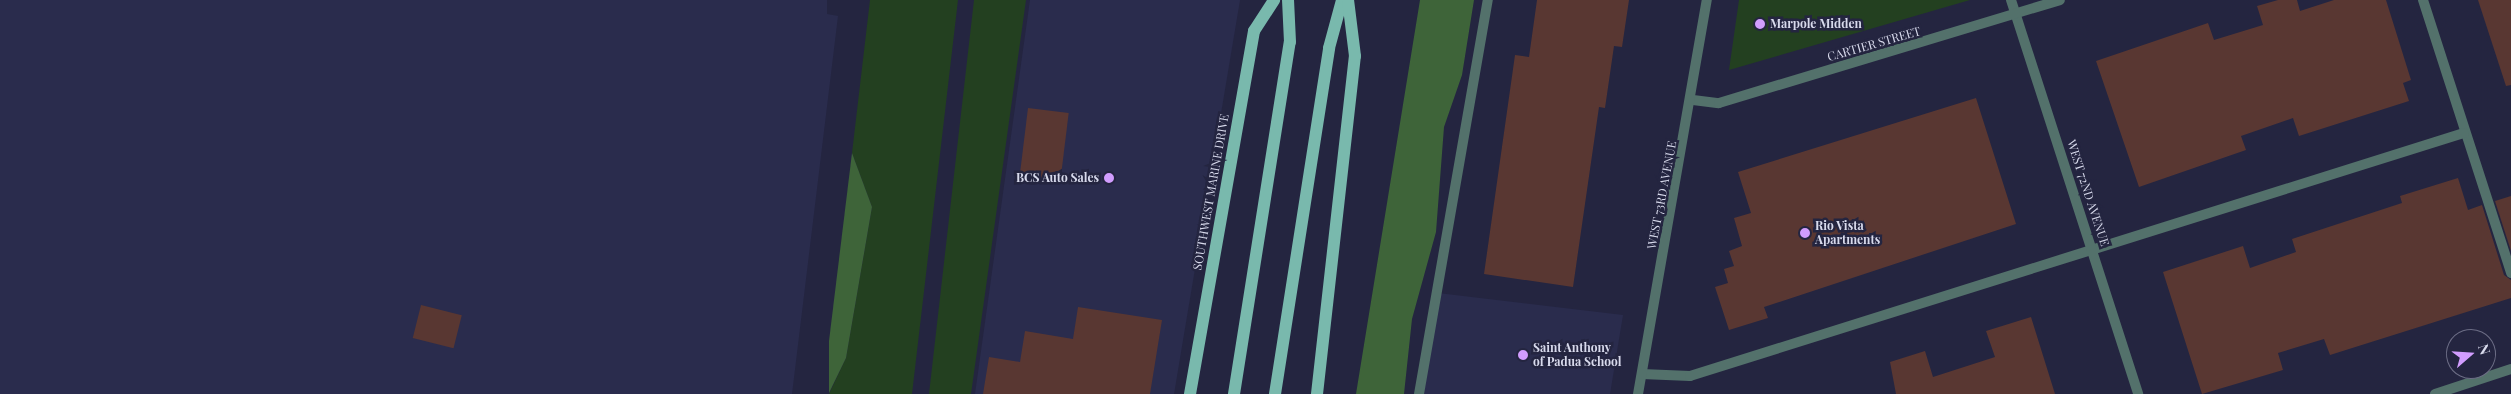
<!DOCTYPE html>
<html>
<head>
<meta charset="utf-8">
<style>
  body { margin:0 }
  #map { position:relative; width:2511px; height:394px; overflow:hidden; background:#242540; font-family:"Playfair Display",serif }
  div>[style] { position:absolute }
  [style*='--x'] { left:calc(var(--x)*1px); top:calc(var(--y)*1px); width:calc(var(--w)*1px); rotate:calc(var(--a)*1deg) }
  .built>* { inset:0; background:#2a2c4d }
  .green>* { inset:0; background:#234020 }
  .forest>* { inset:0; background:#3e6439 }
  .building>* { inset:0; background:#593732; transform-origin:0 0 }
  .service>* { height:10px; margin:-5px; padding:0 5px; transform-origin:5px; border-radius:5px; background:#53716b }
  .minor>* { height:10px; margin:-5px; padding:0 5px; transform-origin:5px; border-radius:5px; background:#53716b }
  .primary>* { height:12px; margin:-6px; padding:0 6px; transform-origin:6px; border-radius:6px; background:#79b9ad }
  .dots>* { width:14px; height:14px; translate:-50% -50%; box-sizing:border-box; border:2px solid #242540; border-radius:50% }
  span { translate:-50% -50%; white-space:nowrap; text-align:center; line-height:1.15; -webkit-text-stroke:5px #242540; paint-order:stroke }
  .poi-label { font-size:12px; color:#d8daec; font-weight:700 }
  .left { translate:0 -50%; text-align:left }
  .right { translate:-100% -50%; text-align:right }
  .street-label { font-size:12px; color:#d8daec }
  .north { position:absolute; left:2446px; top:329px; width:50px; height:50px; box-sizing:border-box; background:#242540; border:1px solid #6c6d85; border-radius:50%; rotate:71deg; font-size:14px; font-weight:700; line-height:20px; text-align:center; color:#d8daec }
  .north::after { content:''; display:block; margin:auto; width:18px; height:22px; background:#d19dfe; clip-path:polygon(50% 0,100% 100%,50% 72%,0 100%) }
</style>
</head>
<body>
<div id="map">
  <div class="built">
    <i style="clip-path:polygon(0 0,827px 0,827px 14px,838px 16px,792px 394px,0 394px)"></i>
    <i style="clip-path:polygon(1030px 0,1240px 0,1174px 394px,975px 394px)"></i>
    <i style="clip-path:polygon(1438px 293px,1623px 315px,1610px 394px,1424px 394px)"></i>
  </div>
  <div class="green">
    <i style="clip-path:polygon(870px 0,958px 0,912px 394px,829px 394px,846px 358px,872px 207px,852px 153px)"></i>
    <i style="clip-path:polygon(974px 0,1026px 0,971px 394px,929px 394px)"></i>
    <i style="clip-path:polygon(1739px 0,1970px 0,1729px 70px)"></i>
  </div>
  <div class="forest">
    <i style="clip-path:polygon(1420px 0,1474px 0,1462px 75px,1444px 127px,1436px 232px,1412px 319px,1404px 394px,1356px 394px)"></i>
    <i style="clip-path:polygon(852px 153px,872px 207px,846px 358px,829px 393px,829px 341px)"></i>
  </div>
  <div class="building">
    <i style="clip-path:polygon(1537px 0,1629px 0,1622px 47px,1614px 46px,1605px 108px,1599px 107px,1573px 287px,1484px 274px,1515px 55px,1529px 57px)"></i>
    <i style="clip-path:polygon(2278px 0,2297px 0,2300px 11px,2334px 0,2386px 0,2411px 80px,2403px 83px,2409px 101px,2299px 136px,2293px 118px,2241px 136px,2246px 150px,2139px 187px,2096px 61px,2208px 23px,2214px 40px,2263px 25px,2257px 6px)"></i>
    <i style="clip-path:polygon(2478px 0,2511px 0,2511px 85px,2506px 86px)"></i>
    <i style="clip-path:polygon(1976px 98px,2016px 224px,1764px 307px,1768px 318px,1729px 330px,1715px 287px,1728px 283px,1724px 269px,1734px 266px,1729px 251px,1742px 246px,1734px 218px,1751px 213px,1738px 172px)"></i>
    <i style="left:1028px;top:108px;width:41px;height:71px;rotate:7deg"></i>
    <i style="clip-path:polygon(2458px 178px,2468px 210px,2482px 205px,2504px 275px,2511px 280px,2511px 298px,2330px 355px,2324px 339px,2278px 353px,2283px 370px,2202px 394px,2163px 272px,2243px 246px,2250px 268px,2296px 252px,2292px 239px,2402px 203px,2400px 196px)"></i>
    <i style="clip-path:polygon(2511px 196px,2511px 251px,2495px 201px)"></i>
    <i style="left:421px;top:305px;width:42px;height:34px;rotate:14deg"></i>
    <i style="clip-path:polygon(1078px 307px,1162px 320px,1150px 394px,983px 394px,989px 357px,1020px 362px,1025px 331px,1073px 339px)"></i>
    <i style="clip-path:polygon(2031px 317px,2055px 394px,1896px 394px,1890px 362px,1925px 351px,1933px 377px,1995px 357px,1986px 331px)"></i>
  </div>
  <div class="service">
    <i style="--x:2423;--y:0;--w:287;--a:72.1"></i>
    <i style="--x:1642;--y:374;--w:48;--a:2.4"></i>
    <i style="--x:1690;--y:376;--w:811;--a:-17.43"></i>
    <i style="--x:1419;--y:394;--w:400;--a:-80.1"></i>
  </div>
  <div class="minor">
    <i style="--x:2011;--y:0;--w:414;--a:72.1"></i>
    <i style="--x:1693;--y:100;--w:26;--a:7"></i>
    <i style="--x:1719;--y:103;--w:356;--a:-16.8"></i>
    <i style="--x:1638;--y:394;--w:400;--a:-80.1"></i>
    <i style="--x:2435;--y:394;--w:80;--a:-18.2"></i>
  </div>
  <div class="primary">
    <i style="--x:1190;--y:394;--w:369;--a:-80"></i>
    <i style="--x:1254;--y:31;--w:37;--a:-57"></i>
    <i style="--x:1234;--y:394;--w:356;--a:-81"></i>
    <i style="--x:1290;--y:42;--w:42;--a:-92.7"></i>
    <i style="--x:1275;--y:394;--w:350;--a:-81.1"></i>
    <i style="--x:1329;--y:48;--w:50;--a:-74.8"></i>
    <i style="--x:1317;--y:394;--w:340;--a:-83.6"></i>
    <i style="--x:1355;--y:56;--w:56;--a:-97.1"></i>
  </div>
  <div class="dots">
    <i style="left:1760px;top:24px;background:#d19dfe"></i>
    <i style="left:1109px;top:178px;background:#d19dfe"></i>
    <i style="left:1805px;top:233px;background:#d19dfe"></i>
    <i style="left:1523px;top:355px;background:#d19dfe"></i>
  </div>
  <div class="poi-label">
    <span class="left" style="left:1770px;top:24px">Marpole Midden</span>
    <span class="right" style="left:1099px;top:178px">BCS Auto Sales</span>
    <span class="left" style="left:1815px;top:233px">Rio Vista<br>Apartments</span>
    <span class="left" style="left:1533px;top:355px">Saint Anthony<br>of Padua School</span>
  </div>
  <div class="street-label">
    <span style="left:1874px;top:44px;rotate:-16deg">CARTIER STREET</span>
    <span style="left:1211px;top:192px;rotate:-80deg">SOUTHWEST MARINE DRIVE</span>
    <span style="left:2088px;top:193px;rotate:72deg">WEST 72ND AVENUE</span>
    <span style="left:1662px;top:195px;rotate:-79deg">WEST 73RD AVENUE</span>
  </div>
  <div class="north">N</div>
</div>
</body>
</html>
